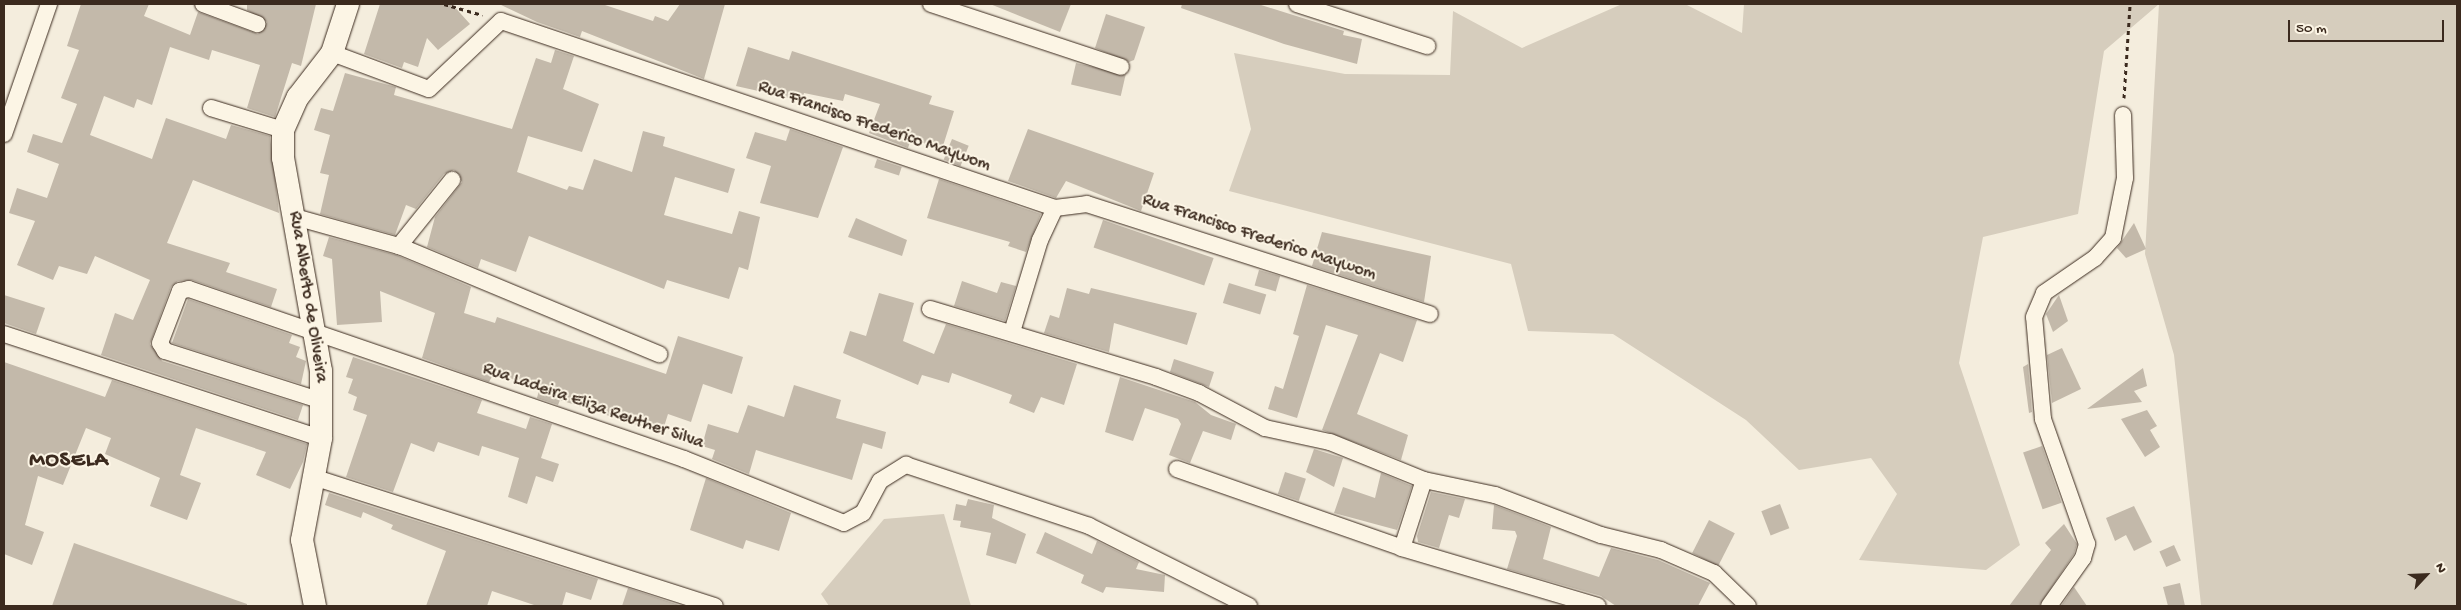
<!DOCTYPE html>
<html>
<head>
<meta charset="utf-8">
<style>
  body { margin:0 }
  #map { position:relative; width:2461px; height:610px; overflow:hidden; background:#f4eddd; font-family:"Gochi Hand",sans-serif }
  div>[style] { position:absolute }
  [style*='--x'] { left:calc(var(--x)*1px); top:calc(var(--y)*1px); width:calc(var(--w)*1px); rotate:calc(var(--a)*1deg) }
  .green>* { inset:0; background:#d6cdbd }
  .building>* { inset:0; background:#c3b9aa; transform-origin:0 0 }
  .path>* { height:3px; margin-top:-1.5px; transform-origin:0; background:repeating-linear-gradient(90deg,#3b2a1e 0 4px,transparent 0 8px) }
  .roads { filter:drop-shadow(0 0 1px #3b2a1e) drop-shadow(0 0 1px #3b2a1e) }
  .street>* { height:16px; margin:-8px; padding:0 8px; transform-origin:8px; border-radius:8px; background:#fcf5e5 }
  .secondary>* { height:22px; margin:-11px; padding:0 11px; transform-origin:11px; border-radius:11px; background:#fcf5e5 }
  span { translate:-50% -50%; white-space:nowrap; text-align:center; line-height:1.15; -webkit-text-stroke:4px #fcf5e5; paint-order:stroke }
  .street-label { font-size:18px; color:#3b2a1e }
  .district-label { font-size:22px; color:#3b2a1e; font-weight:700; letter-spacing:1px }
  .frame { position:absolute; inset:0; border:5px solid #3b2a1e; pointer-events:none }
  .north { position:absolute; left:2401px; top:550px; width:50px; height:50px; -webkit-text-stroke:4px #fcf5e5; paint-order:stroke; rotate:65deg; font-size:14px; font-weight:700; line-height:20px; text-align:center; color:#3b2a1e }
  .north::after { content:''; display:block; margin:auto; width:18px; height:22px; background:#3b2a1e; clip-path:polygon(50% 0,100% 100%,50% 72%,0 100%) }
  .scale { position:absolute; left:2288px; top:20px; width:156px; height:22px; box-sizing:border-box; border:2px solid #3b2a1e; border-top:0; padding-left:6px; font-size:15px; line-height:18px; white-space:nowrap; color:#3b2a1e; -webkit-text-stroke:4px #fcf5e5; paint-order:stroke }
</style>
</head>
<body>
<div id="map">
  <div class="green">
    <i style="clip-path:polygon(1622px 4px,1685px 4px,1742px 33px,1744px 4px,2457px 4px,2457px 606px,2201px 605px,2174px 355px,2145px 254px,2159px 4px,2104px 51px,2078px 214px,1983px 237px,1959px 363px,2020px 545px,1986px 570px,1859px 560px,1897px 494px,1871px 458px,1799px 470px,1746px 420px,1613px 334px,1528px 331px,1511px 264px,1229px 191px,1251px 129px,1234px 53px,1345px 74px,1450px 75px,1453px 11px,1522px 48px)"></i>
    <i style="clip-path:polygon(944px 514px,971px 606px,829px 606px,821px 594px,884px 519px)"></i>
  </div>
  <div class="building">
    <i style="clip-path:polygon(81px 4px,149px 4px,144px 16px,190px 35px,198px 12px,258px 34px,267px 22px,247px 10px,247px 4px,316px 4px,301px 66px,292px 63px,275px 117px,247px 108px,260px 65px,212px 50px,209px 60px,170px 47px,152px 105px,137px 99px,134px 108px,104px 96px,90px 135px,152px 159px,166px 118px,226px 139px,231px 125px,270px 136px,279px 213px,193px 180px,167px 243px,230px 263px,226px 272px,277px 289px,271px 307px,192px 280px,178px 281px,171px 287px,150px 344px,162px 361px,303px 405px,298px 420px,101px 355px,115px 313px,133px 320px,150px 280px,95px 256px,87px 274px,59px 266px,53px 280px,17px 265px,35px 221px,9px 213px,17px 188px,47px 198px,59px 164px,27px 152px,33px 134px,62px 143px,77px 104px,61px 98px,79px 50px,67px 46px)"></i>
    <i style="clip-path:polygon(380px 4px,452px 4px,470px 24px,438px 50px,427px 38px,418px 67px,404px 62px,402px 68px,364px 54px)"></i>
    <i style="clip-path:polygon(499px 4px,602px 4px,653px 21px,655px 16px,668px 21px,680px 4px,725px 4px,704px 79px,582px 31px,580px 37px,537px 22px)"></i>
    <i style="clip-path:polygon(990px 4px,1071px 4px,1060px 32px)"></i>
    <i style="clip-path:polygon(1182px 4px,1258px 4px,1344px 31px,1343px 35px,1362px 39px,1357px 64px,1284px 44px,1181px 8px)"></i>
    <i style="clip-path:polygon(1106px 14px,1145px 27px,1134px 60px,1129px 62px,1095px 48px)"></i>
    <i style="clip-path:polygon(748px 47px,789px 60px,792px 51px,932px 96px,929px 104px,954px 111px,942px 149px,911px 139px,908px 148px,869px 133px,880px 104px,845px 94px,843px 101px,804px 93px,802px 101px,736px 86px)"></i>
    <i style="clip-path:polygon(555px 50px,574px 56px,563px 89px,599px 104px,582px 152px,528px 136px,517px 172px,567px 190px,569px 186px,583px 190px,594px 159px,632px 172px,643px 131px,665px 137px,663px 146px,735px 169px,728px 193px,675px 177px,664px 215px,732px 234px,739px 211px,760px 217px,748px 270px,739px 267px,729px 299px,667px 280px,664px 289px,529px 236px,516px 272px,481px 259px,478px 268px,427px 247px,435px 217px,462px 182px,454px 170px,444px 174px,416px 209px,406px 205px,395px 235px,320px 214px,329px 175px,320px 173px,330px 135px,314px 130px,321px 108px,333px 111px,345px 73px,396px 87px,394px 95px,512px 129px,536px 58px,551px 63px)"></i>
    <i style="left:1076px;top:63px;width:51px;height:22px;rotate:13deg"></i>
    <i style="clip-path:polygon(790px 129px,843px 147px,818px 218px,760px 203px,771px 166px,746px 158px,755px 132px,786px 141px)"></i>
    <i style="clip-path:polygon(1028px 129px,1154px 173px,1141px 211px,1066px 181px,1056px 198px,1008px 181px)"></i>
    <i style="left:952px;top:139px;width:18px;height:22px;rotate:22deg"></i>
    <i style="left:877px;top:159px;width:26px;height:9px;rotate:18deg"></i>
    <i style="clip-path:polygon(939px 179px,1041px 214px,1026px 252px,1008px 246px,1010px 242px,927px 218px)"></i>
    <i style="clip-path:polygon(856px 218px,907px 240px,902px 256px,848px 237px)"></i>
    <i style="left:1103px;top:220px;width:117px;height:29px;rotate:19deg"></i>
    <i style="clip-path:polygon(2134px 223px,2146px 249px,2126px 258px,2117px 248px)"></i>
    <i style="clip-path:polygon(1322px 232px,1431px 256px,1424px 302px,1312px 266px)"></i>
    <i style="clip-path:polygon(329px 237px,396px 255px,471px 287px,464px 313px,495px 323px,497px 317px,666px 374px,678px 336px,743px 357px,732px 394px,703px 384px,691px 422px,668px 414px,662px 433px,560px 400px,558px 405px,537px 398px,539px 390px,533px 386px,494px 373px,489px 382px,422px 358px,435px 313px,380px 291px,382px 322px,337px 325px,332px 259px,323px 256px)"></i>
    <i style="left:1259px;top:270px;width:22px;height:16px;rotate:16deg"></i>
    <i style="clip-path:polygon(962px 281px,997px 293px,1001px 282px,1016px 286px,1005px 321px,954px 306px)"></i>
    <i style="left:1229px;top:283px;width:39px;height:21px;rotate:17deg"></i>
    <i style="clip-path:polygon(1307px 285px,1417px 320px,1403px 362px,1380px 353px,1357px 414px,1408px 435px,1401px 460px,1322px 430px,1358px 335px,1326px 325px,1297px 418px,1268px 409px,1275px 386px,1283px 389px,1299px 336px,1293px 334px)"></i>
    <i style="clip-path:polygon(1067px 288px,1089px 294px,1091px 288px,1197px 313px,1187px 345px,1114px 323px,1109px 352px,1044px 333px,1050px 315px,1059px 318px)"></i>
    <i style="clip-path:polygon(879px 293px,914px 303px,903px 341px,934px 354px,946px 324px,1077px 364px,1064px 405px,1041px 397px,1034px 413px,1009px 403px,1012px 395px,952px 373px,949px 383px,922px 375px,918px 385px,843px 353px,850px 331px,866px 336px)"></i>
    <i style="clip-path:polygon(4px 295px,45px 308px,36px 334px,4px 323px)"></i>
    <i style="clip-path:polygon(2059px 295px,2068px 321px,2053px 332px,2046px 314px)"></i>
    <i style="clip-path:polygon(188px 299px,292px 335px,289px 343px,300px 347px,296px 357px,306px 361px,301px 384px,172px 343px)"></i>
    <i style="clip-path:polygon(2062px 348px,2081px 389px,2052px 403px,2047px 355px)"></i>
    <i style="clip-path:polygon(353px 357px,482px 400px,477px 413px,526px 429px,530px 417px,552px 424px,541px 458px,559px 464px,553px 482px,536px 476px,527px 504px,508px 497px,519px 458px,482px 446px,479px 456px,438px 442px,434px 452px,411px 443px,393px 492px,346px 477px,367px 415px,353px 410px,357px 397px,348px 393px,353px 379px,346px 377px)"></i>
    <i style="clip-path:polygon(1174px 359px,1214px 372px,1209px 387px,1170px 372px)"></i>
    <i style="clip-path:polygon(4px 362px,105px 397px,112px 380px,307px 444px,303px 462px,290px 489px,256px 475px,266px 452px,196px 428px,180px 475px,201px 483px,187px 520px,150px 506px,160px 478px,105px 454px,111px 438px,86px 428px,63px 485px,38px 476px,25px 525px,44px 532px,32px 565px,4px 554px)"></i>
    <i style="clip-path:polygon(2028px 364px,2032px 412px,2029px 413px,2023px 367px)"></i>
    <i style="clip-path:polygon(2143px 368px,2147px 386px,2134px 391px,2142px 402px,2087px 409px)"></i>
    <i style="clip-path:polygon(1120px 377px,1195px 402px,1211px 415px,1236px 424px,1231px 440px,1203px 431px,1190px 463px,1169px 455px,1181px 424px,1178px 419px,1145px 408px,1133px 441px,1105px 432px)"></i>
    <i style="clip-path:polygon(794px 385px,841px 400px,836px 418px,886px 432px,882px 449px,863px 443px,852px 480px,756px 450px,749px 474px,712px 459px,715px 450px,702px 446px,708px 424px,738px 433px,748px 405px,784px 417px)"></i>
    <i style="clip-path:polygon(2147px 410px,2157px 426px,2150px 430px,2160px 447px,2145px 457px,2121px 419px)"></i>
    <i style="left:2042px;top:446px;width:60px;height:20px;rotate:71deg"></i>
    <i style="clip-path:polygon(1314px 449px,1343px 458px,1334px 487px,1306px 472px)"></i>
    <i style="left:1285px;top:472px;width:22px;height:23px;rotate:18deg"></i>
    <i style="clip-path:polygon(1381px 473px,1412px 486px,1397px 530px,1334px 513px,1343px 487px,1375px 498px)"></i>
    <i style="clip-path:polygon(706px 478px,791px 513px,779px 551px,746px 540px,743px 549px,690px 530px)"></i>
    <i style="clip-path:polygon(1431px 492px,1465px 499px,1459px 518px,1449px 515px,1439px 548px,1418px 542px,1417px 536px)"></i>
    <i style="clip-path:polygon(329px 493px,598px 579px,591px 600px,566px 592px,562px 606px,537px 606px,492px 591px,487px 606px,426px 606px,446px 551px,391px 529px,393px 525px,363px 512px,361px 518px,325px 505px)"></i>
    <i style="clip-path:polygon(968px 499px,994px 505px,992px 518px,1026px 534px,1016px 564px,986px 555px,991px 533px,960px 527px,961px 521px,953px 520px,956px 504px,966px 506px)"></i>
    <i style="left:1780px;top:504px;width:26px;height:20px;rotate:69deg"></i>
    <i style="clip-path:polygon(1494px 505px,1551px 527px,1543px 559px,1599px 577px,1611px 548px,1658px 560px,1710px 583px,1698px 606px,1616px 606px,1601px 596px,1507px 569px,1517px 536px,1515px 531px,1492px 529px)"></i>
    <i style="clip-path:polygon(2134px 506px,2152px 542px,2134px 551px,2126px 535px,2115px 541px,2106px 518px)"></i>
    <i style="left:1709px;top:520px;width:29px;height:37px;rotate:27deg"></i>
    <i style="clip-path:polygon(2064px 524px,2077px 544px,2074px 554px,2039px 606px,2009px 606px,2051px 550px,2045px 543px)"></i>
    <i style="clip-path:polygon(1045px 532px,1092px 554px,1097px 541px,1139px 562px,1136px 569px,1165px 575px,1164px 592px,1106px 587px,1103px 593px,1081px 583px,1084px 575px,1036px 553px)"></i>
    <i style="clip-path:polygon(74px 543px,247px 604px,247px 606px,52px 606px)"></i>
    <i style="left:2174px;top:545px;width:17px;height:16px;rotate:66deg"></i>
    <i style="clip-path:polygon(2180px 583px,2185px 606px,2168px 606px,2163px 587px)"></i>
    <i style="clip-path:polygon(2074px 587px,2087px 606px,2061px 606px)"></i>
    <i style="clip-path:polygon(628px 588px,682px 606px,622px 606px)"></i>
  </div>
  <div class="path">
    <i style="--x:444;--y:4;--w:40;--a:16"></i>
    <i style="--x:2124;--y:98;--w:94;--a:-86.3"></i>
  </div>
  <div class="roads">
    <div class="street">
      <i style="--x:203;--y:4;--w:58;--a:20.3"></i>
      <i style="--x:931;--y:4;--w:200;--a:18.3"></i>
      <i style="--x:1297;--y:4;--w:137;--a:17.9"></i>
      <i style="--x:332;--y:53;--w:103;--a:20.4"></i>
      <i style="--x:429;--y:89;--w:99;--a:-43.4"></i>
      <i style="--x:501;--y:21;--w:585;--a:18.65"></i>
      <i style="--x:1055;--y:208;--w:32;--a:-7"></i>
      <i style="--x:1087;--y:204;--w:360;--a:17.8"></i>
      <i style="--x:211;--y:108;--w:75;--a:17"></i>
      <i style="--x:4;--y:134;--w:138;--a:-70.9"></i>
      <i style="--x:295;--y:217;--w:108;--a:15.6"></i>
      <i style="--x:399;--y:246;--w:282;--a:22.6"></i>
      <i style="--x:399;--y:246;--w:85;--a:-51.2"></i>
      <i style="--x:930;--y:309;--w:236;--a:16.7"></i>
      <i style="--x:1156;--y:377;--w:46;--a:20.4"></i>
      <i style="--x:1199;--y:393;--w:75;--a:27.9"></i>
      <i style="--x:1265;--y:428;--w:66;--a:12.2"></i>
      <i style="--x:1330;--y:442;--w:101;--a:22"></i>
      <i style="--x:1424;--y:480;--w:73;--a:11.9"></i>
      <i style="--x:1495;--y:495;--w:113;--a:20.7"></i>
      <i style="--x:1601;--y:535;--w:62;--a:14"></i>
      <i style="--x:1661;--y:550;--w:58;--a:23.5"></i>
      <i style="--x:1714;--y:573;--w:47;--a:44.1"></i>
      <i style="--x:1012;--y:332;--w:96;--a:-73.1"></i>
      <i style="--x:1040;--y:240;--w:35;--a:-65"></i>
      <i style="--x:4;--y:334;--w:334;--a:18.2"></i>
      <i style="--x:322;--y:401;--w:165;--a:-162.3"></i>
      <i style="--x:165;--y:351;--w:9;--a:-122"></i>
      <i style="--x:160;--y:343;--w:56;--a:-69"></i>
      <i style="--x:180;--y:291;--w:9;--a:-13"></i>
      <i style="--x:189;--y:289;--w:523;--a:18.95"></i>
      <i style="--x:684;--y:459;--w:172;--a:21.8"></i>
      <i style="--x:844;--y:523;--w:21;--a:-28"></i>
      <i style="--x:863;--y:513;--w:36;--a:-62"></i>
      <i style="--x:880;--y:481;--w:31;--a:-32"></i>
      <i style="--x:906;--y:465;--w:193;--a:18.4"></i>
      <i style="--x:1089;--y:526;--w:179;--a:26.6"></i>
      <i style="--x:1177;--y:469;--w:238;--a:19.3"></i>
      <i style="--x:1402;--y:548;--w:204;--a:16.5"></i>
      <i style="--x:313;--y:477;--w:422;--a:17.8"></i>
      <i style="--x:1402;--y:548;--w:71;--a:-72.1"></i>
      <i style="--x:2049;--y:606;--w:59;--a:-54.7"></i>
      <i style="--x:2083;--y:558;--w:15;--a:-74"></i>
      <i style="--x:2087;--y:544;--w:133;--a:-109.4"></i>
      <i style="--x:2043;--y:419;--w:102;--a:-95"></i>
      <i style="--x:2034;--y:317;--w:26;--a:-67"></i>
      <i style="--x:2044;--y:293;--w:62;--a:-34.5"></i>
      <i style="--x:2095;--y:258;--w:27;--a:-48"></i>
      <i style="--x:2113;--y:238;--w:61;--a:-78.7"></i>
      <i style="--x:2125;--y:178;--w:63;--a:-91.8"></i>
    </div>
    <div class="secondary">
      <i style="--x:315;--y:606;--w:67;--a:-101.1"></i>
      <i style="--x:302;--y:540;--w:104;--a:-79.4"></i>
      <i style="--x:321;--y:438;--w:67;--a:-90"></i>
      <i style="--x:321;--y:371;--w:216;--a:-100.1"></i>
      <i style="--x:283;--y:158;--w:28;--a:-90"></i>
      <i style="--x:283;--y:130;--w:36;--a:-66"></i>
      <i style="--x:298;--y:97;--w:56;--a:-52.3"></i>
      <i style="--x:332;--y:53;--w:52;--a:-71.9"></i>
    </div>
  </div>
  <div class="street-label">
    <span style="left:874px;top:127px;rotate:19deg">Rua Francisco Frederico Maywom</span>
    <span style="left:1259px;top:238px;rotate:18deg">Rua Francisco Frederico Maywom</span>
    <span style="left:307px;top:297px;rotate:81deg">Rua Alberto de Oliveira</span>
    <span style="left:593px;top:407px;rotate:19deg">Rua Ladeira Eliza Reuther Silva</span>
  </div>
  <div class="district-label">
    <span style="left:69px;top:462px">MOSELA</span>
  </div>
  <div class="frame"></div>
  <div class="north">N</div>
  <div class="scale">50 m</div>
</div>
</body>
</html>
